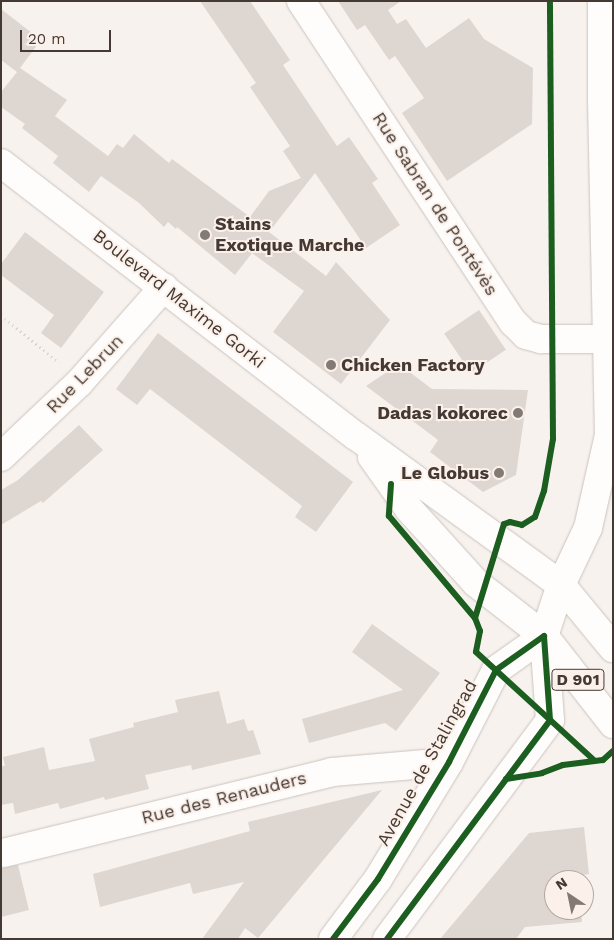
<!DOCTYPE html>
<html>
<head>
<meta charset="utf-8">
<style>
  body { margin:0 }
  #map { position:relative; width:614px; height:940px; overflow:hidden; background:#f8f2ee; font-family:"Work Sans",sans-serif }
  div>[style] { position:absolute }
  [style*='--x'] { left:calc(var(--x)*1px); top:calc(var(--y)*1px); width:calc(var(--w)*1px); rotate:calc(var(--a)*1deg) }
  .building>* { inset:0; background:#ded6d1; transform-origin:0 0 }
  .path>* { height:3px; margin-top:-1.5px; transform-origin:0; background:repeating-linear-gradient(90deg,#d6d3d1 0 1px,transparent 0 5px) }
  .roads { filter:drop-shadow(0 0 1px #cac3be) drop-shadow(0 0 1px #cac3be) }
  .minor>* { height:28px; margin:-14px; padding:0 14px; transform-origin:14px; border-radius:14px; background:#fefdfc }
  .major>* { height:28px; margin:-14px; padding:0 14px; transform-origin:14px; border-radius:14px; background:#fefdfc }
  .cycleway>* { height:6px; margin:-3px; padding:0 3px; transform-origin:3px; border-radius:3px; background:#1b5e20 }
  .dots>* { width:14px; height:14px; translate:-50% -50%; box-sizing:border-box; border:2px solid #fcf1ea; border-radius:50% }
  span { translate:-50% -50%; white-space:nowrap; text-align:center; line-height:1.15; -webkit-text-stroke:4px #fcf1ea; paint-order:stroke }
  .shield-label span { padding:1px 4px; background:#fcf1ea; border:1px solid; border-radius:4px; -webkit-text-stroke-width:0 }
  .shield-label { font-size:16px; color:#443a33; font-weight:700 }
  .street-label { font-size:18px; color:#443a33 }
  .poi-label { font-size:18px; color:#443a33; font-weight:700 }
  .left { translate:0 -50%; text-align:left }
  .right { translate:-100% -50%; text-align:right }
  .frame { position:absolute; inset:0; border:2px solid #443a33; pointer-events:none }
  .north { position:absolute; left:544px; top:870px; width:50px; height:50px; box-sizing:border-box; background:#fcf1ea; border:1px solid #b2a8a1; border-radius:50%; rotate:326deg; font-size:14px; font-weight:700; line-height:20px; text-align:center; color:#443a33 }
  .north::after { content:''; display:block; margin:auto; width:18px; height:22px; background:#837a74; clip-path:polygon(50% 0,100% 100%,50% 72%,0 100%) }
  .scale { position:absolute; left:20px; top:30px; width:91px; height:22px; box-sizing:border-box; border:2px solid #443a33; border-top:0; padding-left:6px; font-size:15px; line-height:18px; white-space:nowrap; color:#443a33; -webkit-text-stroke:4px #fcf1ea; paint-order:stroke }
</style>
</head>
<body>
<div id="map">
  <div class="building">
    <i style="clip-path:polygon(200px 1px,250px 1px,290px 60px,283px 65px,337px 146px,349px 137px,378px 179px,372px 183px,400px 225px,366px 248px,315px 173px,269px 232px,326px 276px,336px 262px,390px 320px,341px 384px,273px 332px,304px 291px,252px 253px,235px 275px,177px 227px,176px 229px,168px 222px,164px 227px,139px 203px,101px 176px,89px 192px,53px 163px,58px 156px,22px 128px,25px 124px,1px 107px,1px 92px,17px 72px,1px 60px,1px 9px,41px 40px,20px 68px,67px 100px,55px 116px,108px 156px,117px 144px,123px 148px,134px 134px,169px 163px,172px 159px,250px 217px,269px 191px,301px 178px,283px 151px,290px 146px,250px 87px,256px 83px)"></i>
    <i style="clip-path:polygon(338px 1px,401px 1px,388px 10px,397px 24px,406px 19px,426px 48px,469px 18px,484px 39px,533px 68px,532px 124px,447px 181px,402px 113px,424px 98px,395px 56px,389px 60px,365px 25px,357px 30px)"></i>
    <i style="clip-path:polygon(25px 232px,104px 292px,61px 348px,41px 333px,54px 315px,1px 275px,1px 264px)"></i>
    <i style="left:479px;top:310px;width:48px;height:42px;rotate:56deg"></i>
    <i style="clip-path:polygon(158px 333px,353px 482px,316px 532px,295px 517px,302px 506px,150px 389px,137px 405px,116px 389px)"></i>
    <i style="clip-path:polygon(399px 364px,432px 389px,528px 390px,516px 475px,483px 492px,430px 452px,438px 440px,366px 386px)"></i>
    <i style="clip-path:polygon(79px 425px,103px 450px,43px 503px,41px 501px,1px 525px,1px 490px,18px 480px)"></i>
    <i style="clip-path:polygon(372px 624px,440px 673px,396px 731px,385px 723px,309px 743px,302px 719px,403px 690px,352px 652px)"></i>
    <i style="clip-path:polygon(219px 691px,227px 724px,244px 719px,248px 731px,253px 730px,261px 754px,192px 770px,191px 765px,145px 775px,149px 789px,105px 800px,104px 797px,60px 809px,58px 803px,15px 814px,13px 803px,1px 805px,1px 766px,5px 766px,3px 757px,44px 747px,49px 770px,95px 761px,89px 739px,134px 727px,133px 723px,178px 712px,175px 700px)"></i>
    <i style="clip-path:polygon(382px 790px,258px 938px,245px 928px,238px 939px,202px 939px,244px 882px,193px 894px,190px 883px,100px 907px,93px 874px,250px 831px,248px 822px)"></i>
    <i style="clip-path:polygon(584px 827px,589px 874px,578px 876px,579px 880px,554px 880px,554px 910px,581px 910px,582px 922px,525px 927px,516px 939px,440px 939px,529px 833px)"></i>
    <i style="clip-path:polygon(18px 865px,29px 910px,1px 917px,1px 868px)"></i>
  </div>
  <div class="path">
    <i style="--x:1;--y:315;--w:75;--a:39.6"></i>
  </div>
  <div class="roads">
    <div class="minor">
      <i style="--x:301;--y:1;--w:385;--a:56.6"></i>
      <i style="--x:513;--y:322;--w:18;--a:45"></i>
      <i style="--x:526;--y:335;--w:16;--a:15"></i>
      <i style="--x:541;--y:339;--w:67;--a:0"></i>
      <i style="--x:1;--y:457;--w:108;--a:-43.5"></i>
      <i style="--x:79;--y:383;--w:128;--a:-48.5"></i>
      <i style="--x:3;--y:853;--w:339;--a:-13.8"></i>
      <i style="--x:332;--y:772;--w:117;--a:-4.9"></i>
    </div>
    <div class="major">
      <i style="--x:1;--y:163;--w:448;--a:37.6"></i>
      <i style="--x:356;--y:436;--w:253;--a:36"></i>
      <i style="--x:561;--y:585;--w:82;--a:50.5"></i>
      <i style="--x:372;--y:457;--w:64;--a:54.6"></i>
      <i style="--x:409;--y:509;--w:100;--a:47.8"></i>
      <i style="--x:476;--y:583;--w:86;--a:37.9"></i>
      <i style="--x:544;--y:636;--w:112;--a:51.9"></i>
      <i style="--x:333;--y:939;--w:75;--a:-53.1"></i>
      <i style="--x:378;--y:879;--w:137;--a:-58.7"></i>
      <i style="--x:449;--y:762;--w:103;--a:-62.9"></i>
      <i style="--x:496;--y:670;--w:59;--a:-35.3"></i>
      <i style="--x:387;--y:939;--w:273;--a:-53.3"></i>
      <i style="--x:550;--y:720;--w:84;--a:-94.1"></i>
      <i style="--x:544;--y:636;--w:54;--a:-71.6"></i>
      <i style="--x:561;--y:585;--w:63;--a:-64.7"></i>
      <i style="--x:588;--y:528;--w:95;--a:-77.3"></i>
      <i style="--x:609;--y:435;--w:336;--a:-91.2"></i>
      <i style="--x:602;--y:99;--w:98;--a:-90"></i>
    </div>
  </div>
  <div class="cycleway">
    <i style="--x:391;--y:484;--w:32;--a:94"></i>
    <i style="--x:389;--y:516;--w:133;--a:49.9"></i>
    <i style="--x:475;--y:618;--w:14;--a:69"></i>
    <i style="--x:480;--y:631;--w:21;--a:101"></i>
    <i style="--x:476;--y:652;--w:160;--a:42.5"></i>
    <i style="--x:475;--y:618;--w:98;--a:-72.9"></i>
    <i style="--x:504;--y:524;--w:6;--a:-18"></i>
    <i style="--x:510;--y:522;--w:12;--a:14"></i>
    <i style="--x:522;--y:525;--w:15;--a:-32"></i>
    <i style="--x:535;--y:517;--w:28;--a:-71"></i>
    <i style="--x:544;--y:491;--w:53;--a:-80.2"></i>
    <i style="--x:553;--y:439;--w:438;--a:-90.4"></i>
    <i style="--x:506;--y:779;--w:36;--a:-9"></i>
    <i style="--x:542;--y:773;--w:22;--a:-21"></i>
    <i style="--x:563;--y:765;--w:40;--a:-7.1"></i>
    <i style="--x:603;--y:760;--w:13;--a:-42"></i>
    <i style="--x:333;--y:939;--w:75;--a:-53.1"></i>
    <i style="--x:378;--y:879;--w:137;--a:-58.7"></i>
    <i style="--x:449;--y:762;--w:103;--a:-62.9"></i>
    <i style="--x:496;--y:670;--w:59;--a:-35.3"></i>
    <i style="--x:387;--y:939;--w:273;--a:-53.3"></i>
    <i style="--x:550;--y:720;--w:84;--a:-94.1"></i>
  </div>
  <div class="dots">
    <i style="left:205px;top:235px;background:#837a74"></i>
    <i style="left:331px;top:365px;background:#837a74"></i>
    <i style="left:518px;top:413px;background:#837a74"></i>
    <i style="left:499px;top:473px;background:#837a74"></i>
  </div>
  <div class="shield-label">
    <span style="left:578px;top:680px">D 901</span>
  </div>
  <div class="street-label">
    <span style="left:435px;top:204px;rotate:57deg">Rue Sabran de Pontévès</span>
    <span style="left:179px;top:299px;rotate:38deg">Boulevard Maxime Gorki</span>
    <span style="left:85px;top:374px;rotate:-46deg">Rue Lebrun</span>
    <span style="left:427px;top:763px;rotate:-61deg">Avenue de Stalingrad</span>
    <span style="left:224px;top:798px;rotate:-14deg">Rue des Renauders</span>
  </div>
  <div class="poi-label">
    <span class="left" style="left:215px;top:235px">Stains<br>Exotique Marche</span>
    <span class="left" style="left:341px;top:365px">Chicken Factory</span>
    <span class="right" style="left:508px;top:413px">Dadas kokorec</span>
    <span class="right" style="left:489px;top:473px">Le Globus</span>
  </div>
  <div class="frame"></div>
  <div class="north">N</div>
  <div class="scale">20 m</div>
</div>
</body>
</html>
